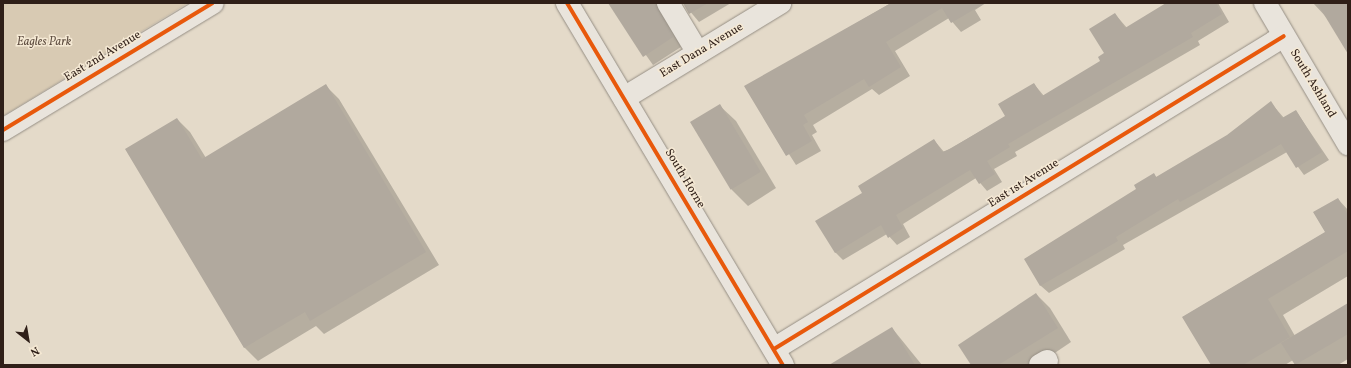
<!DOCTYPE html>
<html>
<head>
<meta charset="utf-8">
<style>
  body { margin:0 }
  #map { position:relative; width:1351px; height:368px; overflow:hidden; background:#e4dac9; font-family:Vollkorn,serif }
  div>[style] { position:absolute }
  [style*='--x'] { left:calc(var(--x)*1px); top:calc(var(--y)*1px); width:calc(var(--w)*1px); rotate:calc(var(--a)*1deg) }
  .green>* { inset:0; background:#d8cab3 }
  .shadow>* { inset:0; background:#0003 }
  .building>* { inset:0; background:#b1a99e; transform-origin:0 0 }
  .roads { filter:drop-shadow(0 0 1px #958e84) drop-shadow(0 0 1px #958e84) }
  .minor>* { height:22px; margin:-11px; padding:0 11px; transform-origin:11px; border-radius:11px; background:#e9e4dc }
  .cycleway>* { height:4px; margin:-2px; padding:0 2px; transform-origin:2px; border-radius:2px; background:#e8590c }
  span { translate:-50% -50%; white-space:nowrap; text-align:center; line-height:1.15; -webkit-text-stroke:3px #f5e9d4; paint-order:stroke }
  .park-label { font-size:12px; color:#5f4e41; font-style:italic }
  .street-label { font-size:12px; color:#2f1f18 }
  .frame { position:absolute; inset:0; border:4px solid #2f1f18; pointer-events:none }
  .north { position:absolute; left:8px; top:320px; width:40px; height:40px; -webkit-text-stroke:3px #f5e9d4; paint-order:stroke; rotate:149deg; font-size:11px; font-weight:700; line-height:16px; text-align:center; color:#2f1f18 }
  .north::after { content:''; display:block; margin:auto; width:14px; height:18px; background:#2f1f18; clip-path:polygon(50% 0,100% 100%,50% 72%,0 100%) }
</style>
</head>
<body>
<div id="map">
  <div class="green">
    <i style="clip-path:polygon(3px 3px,188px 3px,3px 116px)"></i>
  </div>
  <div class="shadow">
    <i style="clip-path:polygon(609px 3px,669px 3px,664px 13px,681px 47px,653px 65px)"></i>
    <i style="clip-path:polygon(683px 3px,731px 3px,699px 22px)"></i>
    <i style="clip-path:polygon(891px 3px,986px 3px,975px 10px,981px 20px,961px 32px,949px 18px,895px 51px,910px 76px,879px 95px,872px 89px,813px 125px,817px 132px,812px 135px,821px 151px,796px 165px,746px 87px)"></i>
    <i style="clip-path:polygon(1168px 3px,1218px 3px,1229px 22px,1198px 41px,1200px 45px,1015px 152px,1017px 156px,994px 169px,1002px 182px,987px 191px,976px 178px,903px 224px,910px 237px,897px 245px,887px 234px,843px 260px,835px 252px,863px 193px,934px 140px,944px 152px,1007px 116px,1034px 84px,1044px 96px,1102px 61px,1115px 14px,1127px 28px)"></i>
    <i style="clip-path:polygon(1313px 3px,1347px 3px,1348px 53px,1328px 19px)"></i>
    <i style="clip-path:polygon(326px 86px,339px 99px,439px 265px,324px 334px,316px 326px,258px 361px,244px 347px,177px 119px,190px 132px,206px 158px)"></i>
    <i style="clip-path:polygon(1271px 103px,1284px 118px,1296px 111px,1329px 160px,1304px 175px,1287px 152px,1123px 245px,1125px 249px,1049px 293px,1041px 286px,1025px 259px,1138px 189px,1154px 174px,1157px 178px,1228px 136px)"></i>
    <i style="clip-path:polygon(720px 106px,736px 121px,776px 188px,748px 206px,732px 190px,692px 123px)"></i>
    <i style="clip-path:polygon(1338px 199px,1348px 210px,1348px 276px,1283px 315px,1295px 336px,1348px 304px,1348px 359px,1338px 365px,1296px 365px,1293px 360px,1285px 365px,1212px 365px,1183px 317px,1326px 232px)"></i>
    <i style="clip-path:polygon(1036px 294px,1050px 308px,1071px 342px,1037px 365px,972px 365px)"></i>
    <i style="clip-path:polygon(892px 328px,922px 365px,836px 365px)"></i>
  </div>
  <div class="building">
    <i style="clip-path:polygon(608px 3px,656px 3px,673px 37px,643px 57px)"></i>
    <i style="clip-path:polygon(683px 3px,708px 3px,689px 14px)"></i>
    <i style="clip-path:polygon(891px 3px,985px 3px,951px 23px,942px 8px,886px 42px,901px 67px,869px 87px,864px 79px,804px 115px,808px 122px,803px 125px,812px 141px,786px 156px,744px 86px)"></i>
    <i style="clip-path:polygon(1166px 3px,1216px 3px,1222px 14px,1191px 33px,1193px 37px,1008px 144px,1010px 147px,987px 161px,995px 174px,979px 184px,970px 170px,896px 215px,903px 228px,888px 238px,881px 225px,835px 253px,815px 221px,862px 193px,858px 186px,934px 139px,942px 152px,950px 149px,1005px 116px,998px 104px,1034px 83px,1042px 96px,1100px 61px,1098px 57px,1104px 53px,1089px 29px,1115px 13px,1125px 28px)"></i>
    <i style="clip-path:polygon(1317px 3px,1348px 3px,1348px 54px)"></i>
    <i style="clip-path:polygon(326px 84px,426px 252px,310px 321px,305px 312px,244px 348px,125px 149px,177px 118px,202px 159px)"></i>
    <i style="clip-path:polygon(1271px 101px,1282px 118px,1296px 110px,1322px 152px,1296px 168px,1281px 144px,1202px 190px,1180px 202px,1178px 199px,1116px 237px,1118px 241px,1040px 286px,1024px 259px,1136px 189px,1134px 185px,1154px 173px,1156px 177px,1227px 135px)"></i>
    <i style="left:720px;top:104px;width:79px;height:35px;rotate:59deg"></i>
    <i style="clip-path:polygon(1338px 198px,1348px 215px,1348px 251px,1268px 299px,1290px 337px,1243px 365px,1211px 365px,1182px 317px,1325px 232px,1313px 212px)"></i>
    <i style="clip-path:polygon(1036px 293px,1058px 328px,998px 365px,971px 365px,958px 345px)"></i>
    <i style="clip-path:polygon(1348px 303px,1348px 334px,1295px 365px,1281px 343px)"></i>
    <i style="clip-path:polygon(892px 327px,915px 365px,829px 365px,867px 342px)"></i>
  </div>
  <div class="roads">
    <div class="minor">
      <i style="--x:567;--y:3;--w:422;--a:59.2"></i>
      <i style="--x:668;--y:3;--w:58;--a:59"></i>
      <i style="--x:1265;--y:3;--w:164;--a:59.5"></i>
      <i style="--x:624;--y:98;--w:183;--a:-31.3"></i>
      <i style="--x:3;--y:130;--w:245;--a:-31.2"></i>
      <i style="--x:774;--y:349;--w:598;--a:-31.54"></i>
      <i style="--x:1040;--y:365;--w:8;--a:-30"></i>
    </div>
  </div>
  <div class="cycleway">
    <i style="--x:567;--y:3;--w:422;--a:59.2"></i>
    <i style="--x:3;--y:130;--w:245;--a:-31.2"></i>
    <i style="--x:774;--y:349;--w:598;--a:-31.54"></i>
  </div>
  <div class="park-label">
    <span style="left:44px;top:43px">Eagles Park</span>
  </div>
  <div class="street-label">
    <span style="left:702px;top:51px;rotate:-31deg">East Dana Avenue</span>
    <span style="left:103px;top:57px;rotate:-31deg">East 2nd Avenue</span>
    <span style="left:1312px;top:84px;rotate:59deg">South Ashland</span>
    <span style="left:684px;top:179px;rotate:59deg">South Horne</span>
    <span style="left:1024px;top:184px;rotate:-32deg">East 1st Avenue</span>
  </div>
  <div class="frame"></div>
  <div class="north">N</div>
</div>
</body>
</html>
